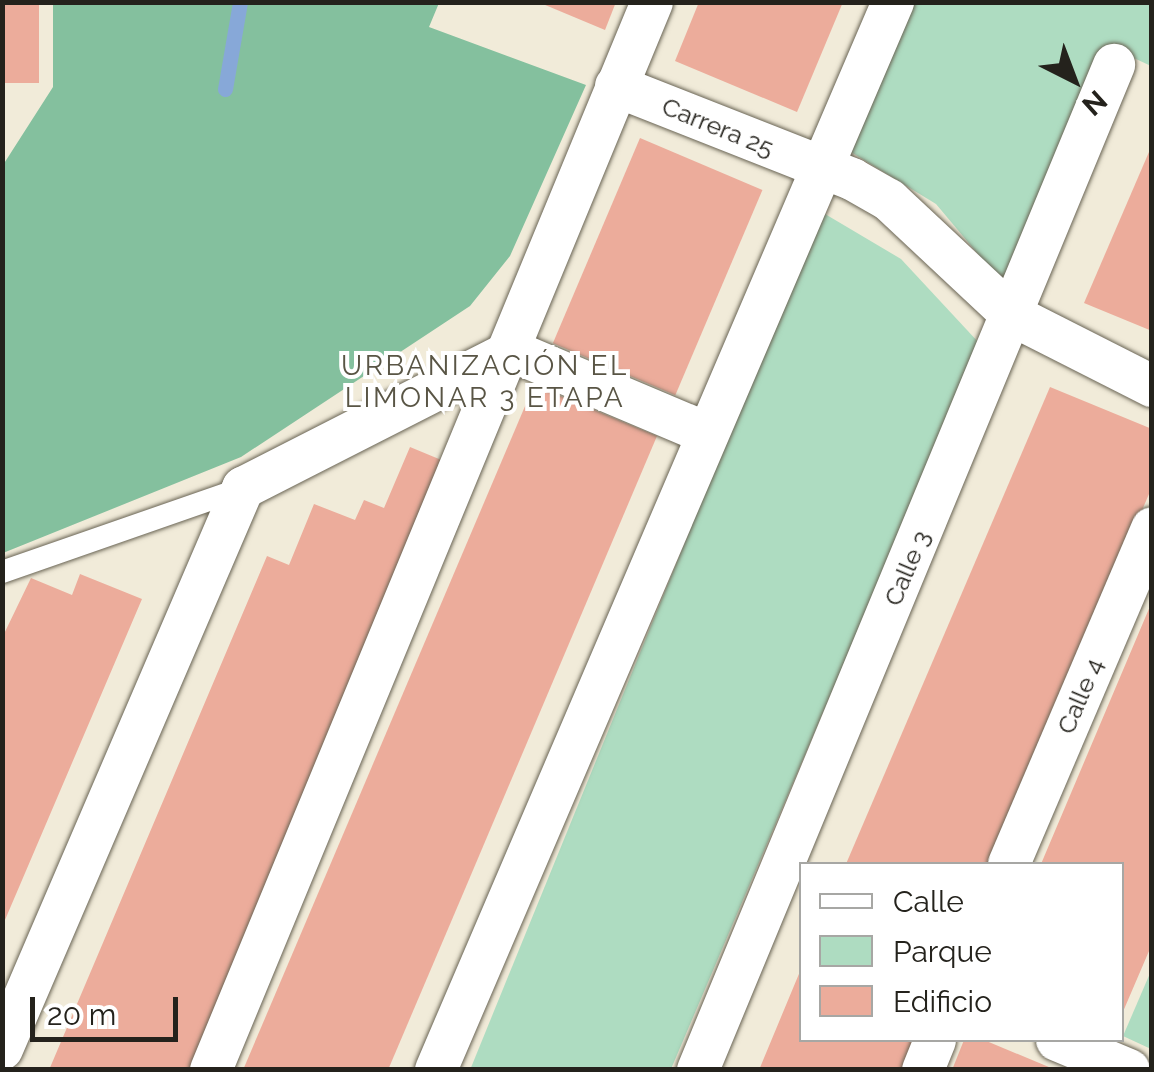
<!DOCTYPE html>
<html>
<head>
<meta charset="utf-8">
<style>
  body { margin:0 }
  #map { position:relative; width:1154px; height:1072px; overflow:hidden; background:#f1ebd9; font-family:Raleway,sans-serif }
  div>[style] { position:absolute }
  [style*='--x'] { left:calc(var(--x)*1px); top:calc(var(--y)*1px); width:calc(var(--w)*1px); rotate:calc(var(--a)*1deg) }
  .green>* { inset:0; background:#aedcc1 }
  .forest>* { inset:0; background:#84c09e }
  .stream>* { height:15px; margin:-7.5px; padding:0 7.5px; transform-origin:7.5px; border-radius:7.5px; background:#87a8d8 }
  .building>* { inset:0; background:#ecac9b; transform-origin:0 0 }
  .roads { filter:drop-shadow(0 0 2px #696454) drop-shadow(0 0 2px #696454) }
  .lane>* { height:22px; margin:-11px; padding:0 11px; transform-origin:11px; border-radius:11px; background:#fff }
  .street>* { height:42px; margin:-21px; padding:0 21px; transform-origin:21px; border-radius:21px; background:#fff }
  span { translate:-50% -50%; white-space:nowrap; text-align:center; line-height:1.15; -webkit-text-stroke:8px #fff; paint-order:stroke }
  .street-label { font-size:25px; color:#24221c }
  .neighbourhood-label { font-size:28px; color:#595545; letter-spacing:2.5px }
  .frame { position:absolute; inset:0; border:5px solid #24221c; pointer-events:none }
  .legend { position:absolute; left:799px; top:862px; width:325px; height:180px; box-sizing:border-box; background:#fff; border:2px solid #a7a7a4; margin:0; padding:12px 18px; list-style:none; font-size:30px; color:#24221c }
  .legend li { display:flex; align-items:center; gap:20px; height:50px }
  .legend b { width:50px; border:2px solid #a7a7a4 }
  .north { position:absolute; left:1024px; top:30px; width:100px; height:100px; -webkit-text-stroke:8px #fff; paint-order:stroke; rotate:138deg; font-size:28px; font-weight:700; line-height:40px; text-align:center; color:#24221c }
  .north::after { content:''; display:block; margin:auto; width:35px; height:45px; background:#24221c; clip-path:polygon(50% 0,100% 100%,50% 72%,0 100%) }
  .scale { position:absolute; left:30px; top:997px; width:148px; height:45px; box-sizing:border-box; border:5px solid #24221c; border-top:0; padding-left:12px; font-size:30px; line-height:35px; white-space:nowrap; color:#24221c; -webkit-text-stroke:8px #fff; paint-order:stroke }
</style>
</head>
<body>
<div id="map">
  <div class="green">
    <i style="clip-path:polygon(913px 3px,1151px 3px,1151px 66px,1108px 46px,1004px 285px,936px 204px,846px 149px)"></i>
    <i style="clip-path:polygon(820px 211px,901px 259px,980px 344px,671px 1069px,470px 1070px)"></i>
    <i style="clip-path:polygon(1151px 971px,1151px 1049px,1123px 1036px)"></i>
  </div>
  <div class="forest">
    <i style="clip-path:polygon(53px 3px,439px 3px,429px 27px,586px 85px,510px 256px,470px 306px,241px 457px,3px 553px,3px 165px,53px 87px)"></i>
  </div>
  <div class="stream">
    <i style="--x:225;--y:89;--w:88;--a:-80.2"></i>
  </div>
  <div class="building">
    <i style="left:2px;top:2px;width:37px;height:81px"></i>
    <i style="clip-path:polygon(538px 2px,616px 2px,605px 30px)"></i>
    <i style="clip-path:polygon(699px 2px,843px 2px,797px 112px,675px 61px)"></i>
    <i style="left:640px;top:138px;width:133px;height:223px;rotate:23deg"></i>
    <i style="clip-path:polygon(1152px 145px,1152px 331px,1084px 303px)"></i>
    <i style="clip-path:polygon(534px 385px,657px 436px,465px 889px,388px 1070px,243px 1070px)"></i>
    <i style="clip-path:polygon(1050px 387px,1152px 429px,1152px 487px,990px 864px,846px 864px)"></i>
    <i style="clip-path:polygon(410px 447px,451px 464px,193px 1070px,49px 1070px,267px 556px,289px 565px,314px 504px,355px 520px,364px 500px,384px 508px)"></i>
    <i style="clip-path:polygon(80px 574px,142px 599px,2px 927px,2px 638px,31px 578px,72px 595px)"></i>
    <i style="clip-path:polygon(1151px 604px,1152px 944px,1122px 1014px,1122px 864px,1041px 864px)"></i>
    <i style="clip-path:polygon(801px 969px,802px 1040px,916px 1040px,903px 1070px,759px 1070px)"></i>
    <i style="clip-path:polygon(964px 1040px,984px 1040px,1056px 1070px,952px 1070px)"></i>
  </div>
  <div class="roads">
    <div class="lane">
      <i style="--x:2;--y:572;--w:255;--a:-19.2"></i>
    </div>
    <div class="street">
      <i style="--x:616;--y:86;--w:254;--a:21.5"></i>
      <i style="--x:852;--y:179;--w:43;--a:29.6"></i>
      <i style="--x:889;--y:200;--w:168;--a:43.1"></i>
      <i style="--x:1012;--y:315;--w:157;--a:26.9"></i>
      <i style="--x:1009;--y:864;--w:365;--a:-66.9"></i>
      <i style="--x:1057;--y:1040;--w:78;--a:22.6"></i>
      <i style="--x:2;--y:1049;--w:611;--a:-66.75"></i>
      <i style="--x:243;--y:488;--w:302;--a:-27"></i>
      <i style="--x:512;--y:351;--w:211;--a:22.9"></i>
      <i style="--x:211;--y:1070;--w:1155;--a:-67.56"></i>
      <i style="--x:436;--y:1070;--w:1162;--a:-66.83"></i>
      <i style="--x:698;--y:1070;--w:1088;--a:-67.51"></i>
      <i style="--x:923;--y:1070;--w:32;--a:-68"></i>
    </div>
  </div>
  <div class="street-label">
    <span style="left:718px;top:127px;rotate:22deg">Carrera 25</span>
    <span style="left:907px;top:568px;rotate:-67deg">Calle 3</span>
    <span style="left:1080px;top:696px;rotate:-67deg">Calle 4</span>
  </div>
  <div class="neighbourhood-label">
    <span style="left:485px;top:382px">URBANIZACIÓN EL<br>LIMONAR 3 ETAPA</span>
  </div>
  <div class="frame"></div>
  <ul class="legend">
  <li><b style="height:12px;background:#fff"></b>Calle</li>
  <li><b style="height:28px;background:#aedcc1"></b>Parque</li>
  <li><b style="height:28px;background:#ecac9b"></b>Edificio</li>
  </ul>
  <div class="north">N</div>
  <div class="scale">20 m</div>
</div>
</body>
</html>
